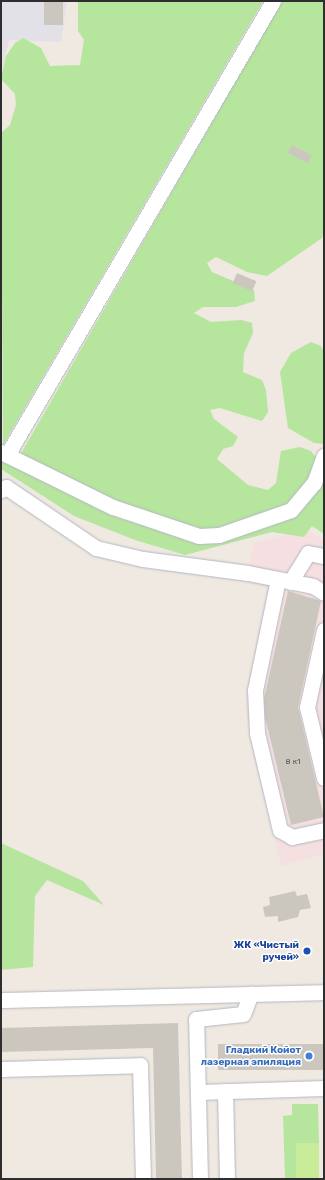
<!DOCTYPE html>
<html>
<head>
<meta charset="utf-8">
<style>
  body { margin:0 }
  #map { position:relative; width:325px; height:1180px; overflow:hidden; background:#efe9e1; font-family:Rubik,sans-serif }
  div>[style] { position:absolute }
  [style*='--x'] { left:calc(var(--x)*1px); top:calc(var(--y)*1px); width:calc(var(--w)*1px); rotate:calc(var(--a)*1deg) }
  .industrial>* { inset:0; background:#e3e1e8 }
  .medical>* { inset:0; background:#f5dfe0 }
  .green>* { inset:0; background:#b6e59e }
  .pitch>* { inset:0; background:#c9ec9a; transform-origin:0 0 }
  .building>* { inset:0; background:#cbc7bf; transform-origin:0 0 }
  .roads { filter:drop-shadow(0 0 1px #b4b7c1) drop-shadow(0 0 1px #b4b7c1) }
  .minor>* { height:15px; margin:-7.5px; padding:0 7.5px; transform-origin:7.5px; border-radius:7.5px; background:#fff }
  .dots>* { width:11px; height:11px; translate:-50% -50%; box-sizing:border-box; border:2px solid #fff; border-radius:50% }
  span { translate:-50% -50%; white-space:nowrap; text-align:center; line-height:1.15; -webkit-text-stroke:3px #fff; paint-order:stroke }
  .number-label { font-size:8px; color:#555452 }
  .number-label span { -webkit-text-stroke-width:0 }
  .transit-label { font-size:10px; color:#164399; font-weight:700 }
  .right { translate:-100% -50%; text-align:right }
  .shop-label { font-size:10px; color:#366cbe; font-weight:700 }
  .frame { position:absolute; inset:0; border:2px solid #2e2e2e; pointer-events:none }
</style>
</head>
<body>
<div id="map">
  <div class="industrial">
    <i style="clip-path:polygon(1px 1px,67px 1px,61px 42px,9px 40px,1px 76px)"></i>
  </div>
  <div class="medical">
    <i style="clip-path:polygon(306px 530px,324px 540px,324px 854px,281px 866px,246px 713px,247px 689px,268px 587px,246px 583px,254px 543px)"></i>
  </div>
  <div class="green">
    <i style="clip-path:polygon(78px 1px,263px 1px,3px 445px,1px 133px,10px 125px,16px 105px,15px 94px,1px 79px,6px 56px,15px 43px,23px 38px,41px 48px,50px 66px,80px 65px,84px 40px,78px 31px)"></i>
    <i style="clip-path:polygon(282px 1px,324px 1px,324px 230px,322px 238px,267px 276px,247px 272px,216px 257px,207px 263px,212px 272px,254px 290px,255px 301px,236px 307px,203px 307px,194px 313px,211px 322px,242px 320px,252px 323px,253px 333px,244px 353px,243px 372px,262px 380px,266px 390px,268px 412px,262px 421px,220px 408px,210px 410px,214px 419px,238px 437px,233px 446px,223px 449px,217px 459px,248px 485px,268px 490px,276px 483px,281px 451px,300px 447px,311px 451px,318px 460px,313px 480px,292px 505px,204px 535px,113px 502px,19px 457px)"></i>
    <i style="clip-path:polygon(311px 342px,321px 346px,324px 352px,324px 444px,314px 443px,288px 428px,280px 372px,291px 353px)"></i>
    <i style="clip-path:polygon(1px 457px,86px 499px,93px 507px,124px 520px,136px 519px,198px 539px,292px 513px,324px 464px,324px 534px,312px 526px,304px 537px,272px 532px,185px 555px,135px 540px,74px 516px,1px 469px)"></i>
    <i style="clip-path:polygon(1px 843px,83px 881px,104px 905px,47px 880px,35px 896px,33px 967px,1px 970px)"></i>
    <i style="clip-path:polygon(292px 1104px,318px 1104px,319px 1143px,296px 1144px,297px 1179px,285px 1179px,283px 1116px,292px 1115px)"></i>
  </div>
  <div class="pitch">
    <i style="left:319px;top:1143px;width:36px;height:23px;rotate:90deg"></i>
  </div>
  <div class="building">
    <i style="left:44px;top:1px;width:19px;height:24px"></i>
    <i style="left:292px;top:145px;width:22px;height:9px;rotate:27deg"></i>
    <i style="left:237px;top:273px;width:21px;height:11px;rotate:23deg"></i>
    <i style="clip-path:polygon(288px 591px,321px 601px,298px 707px,324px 817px,291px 825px,265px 717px,264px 699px)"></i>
    <i style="clip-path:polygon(295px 891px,297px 896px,307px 894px,311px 908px,300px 910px,298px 917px,278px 922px,278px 916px,265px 917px,263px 907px,270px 905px,269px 897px)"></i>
    <i style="clip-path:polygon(178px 1023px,182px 1179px,156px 1179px,153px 1048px,1px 1052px,1px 1028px)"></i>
    <i style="left:324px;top:1044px;width:26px;height:106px;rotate:90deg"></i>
  </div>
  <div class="roads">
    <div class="minor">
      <i style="--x:1;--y:452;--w:125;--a:26.2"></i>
      <i style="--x:113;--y:507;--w:91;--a:18.6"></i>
      <i style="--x:199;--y:536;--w:20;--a:-3"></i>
      <i style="--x:219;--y:535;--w:76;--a:-19.1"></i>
      <i style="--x:291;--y:510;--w:35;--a:-50"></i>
      <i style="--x:314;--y:483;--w:29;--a:-70"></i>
      <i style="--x:7;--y:455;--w:526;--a:-59.63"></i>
      <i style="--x:1;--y:490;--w:6;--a:-31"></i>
      <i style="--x:6;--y:487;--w:109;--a:34.1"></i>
      <i style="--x:96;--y:548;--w:48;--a:13.2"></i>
      <i style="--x:143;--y:559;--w:106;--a:7.6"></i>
      <i style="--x:248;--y:573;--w:66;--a:11.3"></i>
      <i style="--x:313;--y:586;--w:13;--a:32"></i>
      <i style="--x:278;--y:579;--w:113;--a:101.7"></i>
      <i style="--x:255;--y:690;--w:43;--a:87.3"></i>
      <i style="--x:257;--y:733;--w:100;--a:76.7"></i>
      <i style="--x:280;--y:830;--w:14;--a:30"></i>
      <i style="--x:292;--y:837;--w:33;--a:-12"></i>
      <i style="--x:290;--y:582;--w:34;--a:-58"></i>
      <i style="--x:308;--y:553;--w:16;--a:11"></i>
      <i style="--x:324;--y:630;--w:79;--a:102.4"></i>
      <i style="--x:307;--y:707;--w:73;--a:76.5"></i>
      <i style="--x:1;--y:1000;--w:323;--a:-1.4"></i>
      <i style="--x:1;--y:1069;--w:139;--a:-1.6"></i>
      <i style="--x:140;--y:1065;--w:114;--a:88.5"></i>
      <i style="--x:225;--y:1091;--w:88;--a:88.7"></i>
      <i style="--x:198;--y:1092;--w:126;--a:-1.8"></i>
      <i style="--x:200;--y:1179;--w:160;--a:-91.4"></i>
      <i style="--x:196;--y:1019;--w:47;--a:-6.1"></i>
      <i style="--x:243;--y:1014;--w:22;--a:-69"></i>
    </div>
  </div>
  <div class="dots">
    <i style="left:307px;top:951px;background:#1a4fb4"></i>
    <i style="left:309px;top:1056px;background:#3f7fe0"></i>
  </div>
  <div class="number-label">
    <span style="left:293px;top:762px">8 к1</span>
  </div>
  <div class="transit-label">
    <span class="right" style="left:299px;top:951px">ЖК «Чистый<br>ручей»</span>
  </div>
  <div class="shop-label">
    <span class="right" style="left:301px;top:1056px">Гладкий Койот<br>лазерная эпиляция</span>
  </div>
  <div class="frame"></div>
</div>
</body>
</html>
